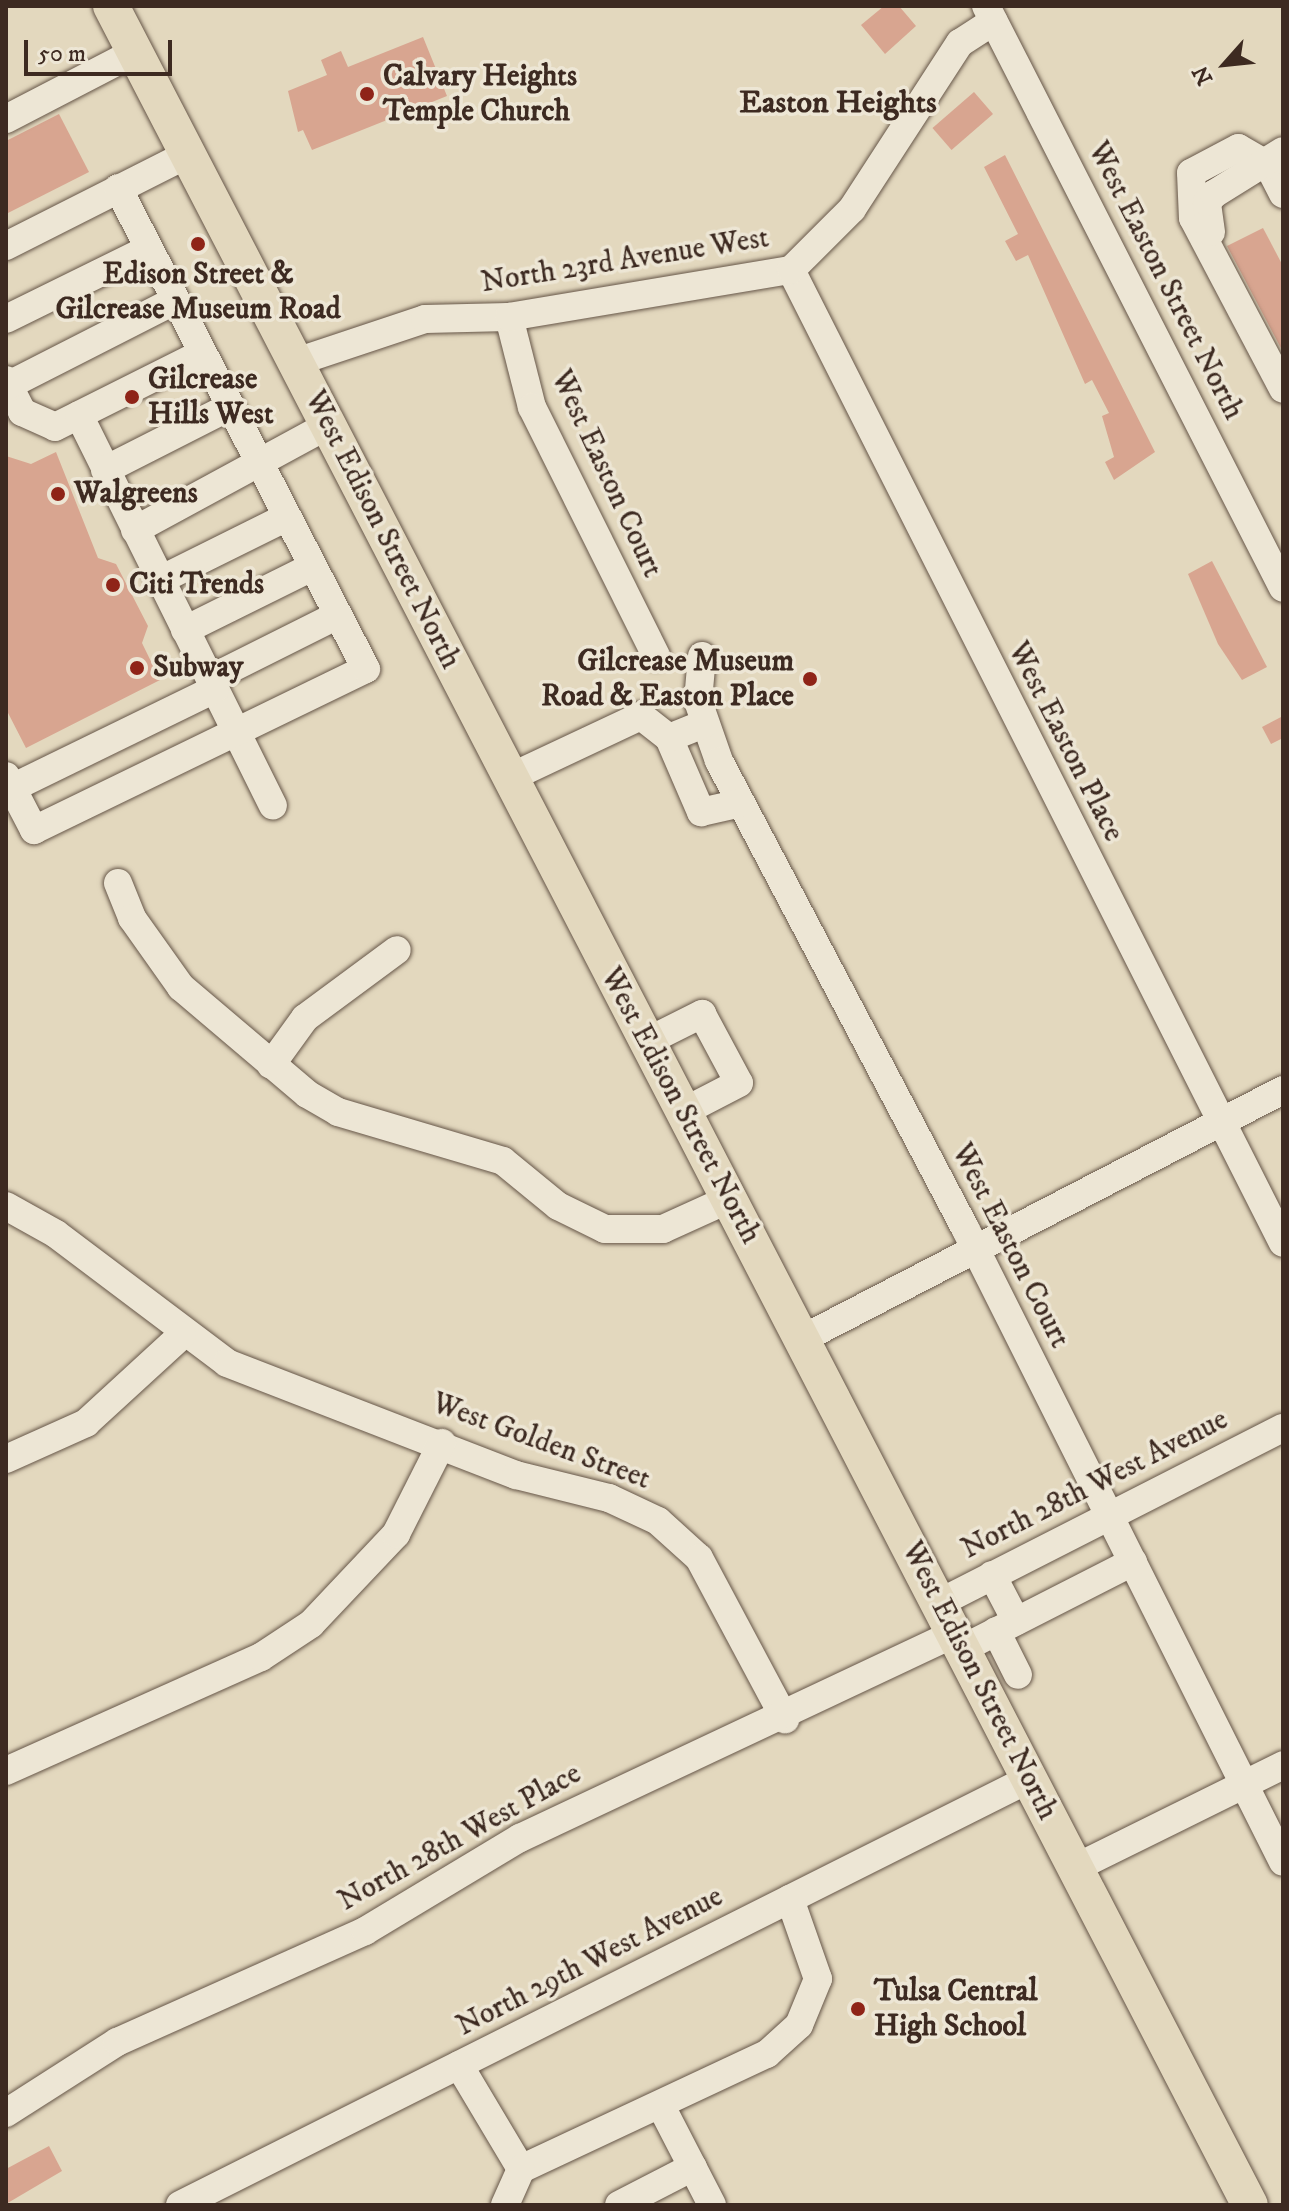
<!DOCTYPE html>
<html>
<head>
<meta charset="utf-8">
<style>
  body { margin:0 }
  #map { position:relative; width:1289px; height:2211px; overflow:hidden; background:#e3d8be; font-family:"IM FELL DW Pica",serif }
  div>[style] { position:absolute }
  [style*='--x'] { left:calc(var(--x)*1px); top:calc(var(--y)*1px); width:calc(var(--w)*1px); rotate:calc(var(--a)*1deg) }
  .building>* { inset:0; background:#d8a590; transform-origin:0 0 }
  .roads { filter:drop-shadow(0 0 2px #665648) drop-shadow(0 0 2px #665648) }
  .minor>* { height:28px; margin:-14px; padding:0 14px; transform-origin:14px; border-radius:14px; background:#ede6d5 }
  .major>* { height:36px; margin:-18px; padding:0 18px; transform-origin:18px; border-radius:18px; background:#e3d8be }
  .dots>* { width:22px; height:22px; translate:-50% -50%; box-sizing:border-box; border:4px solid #ede6d5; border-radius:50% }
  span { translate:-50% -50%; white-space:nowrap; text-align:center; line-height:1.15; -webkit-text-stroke:7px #ede6d5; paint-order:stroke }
  .poi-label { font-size:30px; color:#3d2a21; font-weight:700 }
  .left { translate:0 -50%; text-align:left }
  .right { translate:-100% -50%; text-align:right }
  .street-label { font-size:30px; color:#3d2a21 }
  .neighbourhood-label { font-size:32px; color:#3d2a21; font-weight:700 }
  .frame { position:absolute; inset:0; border:8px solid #3d2a21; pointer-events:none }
  .north { position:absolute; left:1185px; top:24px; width:80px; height:80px; -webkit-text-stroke:6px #ede6d5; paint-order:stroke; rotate:243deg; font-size:22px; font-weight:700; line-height:32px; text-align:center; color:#3d2a21 }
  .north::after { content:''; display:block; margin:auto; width:28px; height:36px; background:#3d2a21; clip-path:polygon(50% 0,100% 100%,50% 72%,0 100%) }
  .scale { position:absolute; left:24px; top:40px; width:148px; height:36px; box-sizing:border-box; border:4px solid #3d2a21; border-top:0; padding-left:10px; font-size:24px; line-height:28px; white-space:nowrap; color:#3d2a21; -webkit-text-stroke:6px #ede6d5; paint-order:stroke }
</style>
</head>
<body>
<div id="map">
  <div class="building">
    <i style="clip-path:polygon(884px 6px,899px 6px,916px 26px,885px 54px,861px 25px)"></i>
    <i style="clip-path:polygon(423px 37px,447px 96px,312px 150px,303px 130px,298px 132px,288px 91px,327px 75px,321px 60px,341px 51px,348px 67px)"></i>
    <i style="left:974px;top:92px;width:29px;height:55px;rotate:49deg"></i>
    <i style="clip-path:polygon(59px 114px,89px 172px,6px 214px,6px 141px)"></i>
    <i style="clip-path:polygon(1005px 155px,1155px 452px,1114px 480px,1105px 462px,1114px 457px,1102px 416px,1109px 413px,1092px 380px,1085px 384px,1028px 255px,1016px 261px,1005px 241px,1018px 234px,984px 167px)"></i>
    <i style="clip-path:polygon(1263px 228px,1283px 266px,1283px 352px,1227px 246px)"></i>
    <i style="clip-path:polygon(56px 452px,98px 558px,116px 564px,148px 626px,142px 643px,160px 680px,26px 748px,6px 709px,6px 456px,31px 464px)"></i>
    <i style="clip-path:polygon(1212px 561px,1267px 667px,1242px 680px,1218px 644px,1188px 574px)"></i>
    <i style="clip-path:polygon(1283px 716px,1283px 738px,1271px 744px,1262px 727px)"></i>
    <i style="clip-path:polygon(49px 2146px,62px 2171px,6px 2204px,6px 2169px)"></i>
  </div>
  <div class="roads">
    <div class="minor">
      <i style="--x:986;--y:6;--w:653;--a:62.96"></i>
      <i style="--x:6;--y:119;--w:145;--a:-27.4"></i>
      <i style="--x:1283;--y:194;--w:33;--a:-117"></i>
      <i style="--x:1268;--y:165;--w:34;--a:-150"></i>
      <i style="--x:1238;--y:148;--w:53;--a:152"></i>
      <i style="--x:1191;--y:173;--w:45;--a:87.5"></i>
      <i style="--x:1193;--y:218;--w:193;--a:62.2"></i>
      <i style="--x:1211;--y:232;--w:30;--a:-98"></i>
      <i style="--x:1207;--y:202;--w:11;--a:-49"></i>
      <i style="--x:1214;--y:194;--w:81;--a:-31.9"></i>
      <i style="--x:6;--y:246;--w:204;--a:-26.8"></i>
      <i style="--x:791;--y:270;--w:1090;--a:63.18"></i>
      <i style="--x:509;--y:317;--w:93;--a:75.7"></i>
      <i style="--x:532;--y:407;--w:278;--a:63.5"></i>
      <i style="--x:6;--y:319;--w:158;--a:-26.2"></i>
      <i style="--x:296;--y:362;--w:136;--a:-18.4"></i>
      <i style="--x:425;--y:319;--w:84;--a:-1.4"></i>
      <i style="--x:509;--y:317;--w:286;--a:-9.5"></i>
      <i style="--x:791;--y:270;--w:86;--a:-45"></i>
      <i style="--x:852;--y:209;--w:198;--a:-57"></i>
      <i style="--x:960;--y:43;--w:40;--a:-32.9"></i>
      <i style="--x:6;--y:380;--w:36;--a:63"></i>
      <i style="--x:22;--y:412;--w:36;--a:24"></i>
      <i style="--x:55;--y:427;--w:163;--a:-26.6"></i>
      <i style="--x:9;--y:385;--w:185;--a:-27"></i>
      <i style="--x:79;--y:415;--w:436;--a:63.6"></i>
      <i style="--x:105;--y:470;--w:139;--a:-26.9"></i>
      <i style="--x:135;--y:530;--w:220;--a:-28.5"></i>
      <i style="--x:160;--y:580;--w:142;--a:-26.4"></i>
      <i style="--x:185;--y:630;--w:142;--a:-26.4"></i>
      <i style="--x:702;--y:656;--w:45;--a:95.1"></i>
      <i style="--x:698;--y:701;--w:64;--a:70.7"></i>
      <i style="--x:719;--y:761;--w:528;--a:62.22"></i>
      <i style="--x:965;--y:1228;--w:709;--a:63.36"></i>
      <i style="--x:210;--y:679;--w:143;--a:-26.6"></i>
      <i style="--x:669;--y:738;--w:81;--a:66.6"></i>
      <i style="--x:701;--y:812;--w:41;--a:-12.7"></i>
      <i style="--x:6;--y:776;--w:61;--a:62.6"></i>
      <i style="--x:34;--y:830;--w:369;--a:-25.9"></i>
      <i style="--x:366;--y:669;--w:541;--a:-117.28"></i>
      <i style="--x:509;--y:778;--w:146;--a:-25.2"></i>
      <i style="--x:641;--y:716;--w:36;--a:38"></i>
      <i style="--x:669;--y:738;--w:38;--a:-22"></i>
      <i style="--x:12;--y:788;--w:226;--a:-26"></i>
      <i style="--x:118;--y:883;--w:38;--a:68"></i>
      <i style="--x:132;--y:918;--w:85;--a:54.6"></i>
      <i style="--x:181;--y:987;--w:165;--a:40.3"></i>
      <i style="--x:307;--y:1094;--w:36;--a:30"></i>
      <i style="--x:338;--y:1112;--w:172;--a:16.5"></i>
      <i style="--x:503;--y:1161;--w:71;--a:39.3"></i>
      <i style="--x:558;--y:1206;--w:52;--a:26.1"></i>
      <i style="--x:605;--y:1229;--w:58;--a:0"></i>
      <i style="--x:663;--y:1229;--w:72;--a:-24.4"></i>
      <i style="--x:646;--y:1042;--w:63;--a:-26.6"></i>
      <i style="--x:702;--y:1014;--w:78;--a:61.8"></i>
      <i style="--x:739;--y:1083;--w:63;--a:152.6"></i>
      <i style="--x:271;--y:1065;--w:58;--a:-54.1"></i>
      <i style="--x:305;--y:1018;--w:114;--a:-36.5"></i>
      <i style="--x:6;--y:1206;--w:57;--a:29.2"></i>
      <i style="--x:56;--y:1234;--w:214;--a:37"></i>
      <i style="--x:227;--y:1363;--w:310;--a:21.2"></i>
      <i style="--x:516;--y:1475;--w:96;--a:13.9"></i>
      <i style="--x:609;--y:1498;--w:54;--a:25.1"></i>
      <i style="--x:658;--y:1521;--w:55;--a:42.1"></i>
      <i style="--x:699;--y:1558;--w:183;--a:61.9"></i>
      <i style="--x:802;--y:1339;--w:542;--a:-27.37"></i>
      <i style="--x:6;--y:1459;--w:88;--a:-24.2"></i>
      <i style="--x:86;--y:1423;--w:130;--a:-42.5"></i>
      <i style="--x:992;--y:1575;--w:52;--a:62.4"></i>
      <i style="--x:939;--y:1603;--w:386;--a:-27"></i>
      <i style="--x:996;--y:1631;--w:49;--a:63.4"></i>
      <i style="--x:962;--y:1649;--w:192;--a:-27"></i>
      <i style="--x:6;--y:1771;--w:279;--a:-24.1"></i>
      <i style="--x:261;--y:1657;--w:60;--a:-33.4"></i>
      <i style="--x:311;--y:1624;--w:124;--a:-46.6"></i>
      <i style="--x:396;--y:1534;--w:102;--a:-63.2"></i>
      <i style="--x:1075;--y:1868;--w:232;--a:-26.3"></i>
      <i style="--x:459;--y:2065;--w:121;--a:59.2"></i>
      <i style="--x:521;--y:2169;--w:272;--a:-25.1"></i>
      <i style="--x:767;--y:2054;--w:43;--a:-42.2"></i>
      <i style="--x:799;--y:2025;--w:50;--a:-67.6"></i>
      <i style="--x:818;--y:1979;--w:85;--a:-109.3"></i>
      <i style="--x:661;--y:2106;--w:111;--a:62.7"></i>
      <i style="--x:6;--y:2113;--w:132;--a:-32.6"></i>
      <i style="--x:117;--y:2042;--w:272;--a:-24.1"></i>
      <i style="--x:365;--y:1931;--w:181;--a:-31"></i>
      <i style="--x:520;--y:1838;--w:480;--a:-25.2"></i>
      <i style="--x:180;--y:2205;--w:950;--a:-26.65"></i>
      <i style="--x:505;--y:2205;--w:39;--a:-66"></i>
      <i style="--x:619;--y:2205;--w:83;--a:-27.2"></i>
    </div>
    <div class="major">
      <i style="--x:111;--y:6;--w:2476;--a:62.62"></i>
    </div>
  </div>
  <div class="dots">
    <i style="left:367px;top:94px;background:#8f2418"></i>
    <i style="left:198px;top:244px;background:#8f2418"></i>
    <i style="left:132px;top:397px;background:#8f2418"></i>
    <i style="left:58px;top:494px;background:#8f2418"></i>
    <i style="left:113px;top:585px;background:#8f2418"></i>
    <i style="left:137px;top:668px;background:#8f2418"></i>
    <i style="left:810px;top:679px;background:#8f2418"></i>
    <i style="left:858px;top:2009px;background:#8f2418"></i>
  </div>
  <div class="poi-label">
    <span class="left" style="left:383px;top:94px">Calvary Heights<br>Temple Church</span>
    <span style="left:198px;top:292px">Edison Street &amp;<br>Gilcrease Museum Road</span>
    <span class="left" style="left:148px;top:397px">Gilcrease<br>Hills West</span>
    <span class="left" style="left:74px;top:494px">Walgreens</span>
    <span class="left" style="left:129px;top:585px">Citi Trends</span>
    <span class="right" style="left:794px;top:679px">Gilcrease Museum<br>Road &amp; Easton Place</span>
    <span class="left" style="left:153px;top:668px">Subway</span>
    <span class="left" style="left:874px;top:2009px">Tulsa Central<br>High School</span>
  </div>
  <div class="street-label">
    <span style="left:625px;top:261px;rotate:-9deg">North 23rd Avenue West</span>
    <span style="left:1165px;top:281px;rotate:63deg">West Easton Street North</span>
    <span style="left:606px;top:474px;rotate:65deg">West Easton Court</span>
    <span style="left:382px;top:530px;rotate:63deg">West Edison Street North</span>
    <span style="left:1065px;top:742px;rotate:63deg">West Easton Place</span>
    <span style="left:680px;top:1106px;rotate:62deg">West Edison Street North</span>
    <span style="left:1010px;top:1246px;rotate:63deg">West Easton Court</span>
    <span style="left:541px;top:1442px;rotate:20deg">West Golden Street</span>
    <span style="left:1095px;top:1485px;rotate:-27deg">North 28th West Avenue</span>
    <span style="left:979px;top:1681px;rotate:63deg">West Edison Street North</span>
    <span style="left:460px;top:1838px;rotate:-29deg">North 28th West Place</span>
    <span style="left:590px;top:1962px;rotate:-27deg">North 29th West Avenue</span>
  </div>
  <div class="neighbourhood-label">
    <span style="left:838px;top:103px">Easton Heights</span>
  </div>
  <div class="frame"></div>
  <div class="north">N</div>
  <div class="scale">50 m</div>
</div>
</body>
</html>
